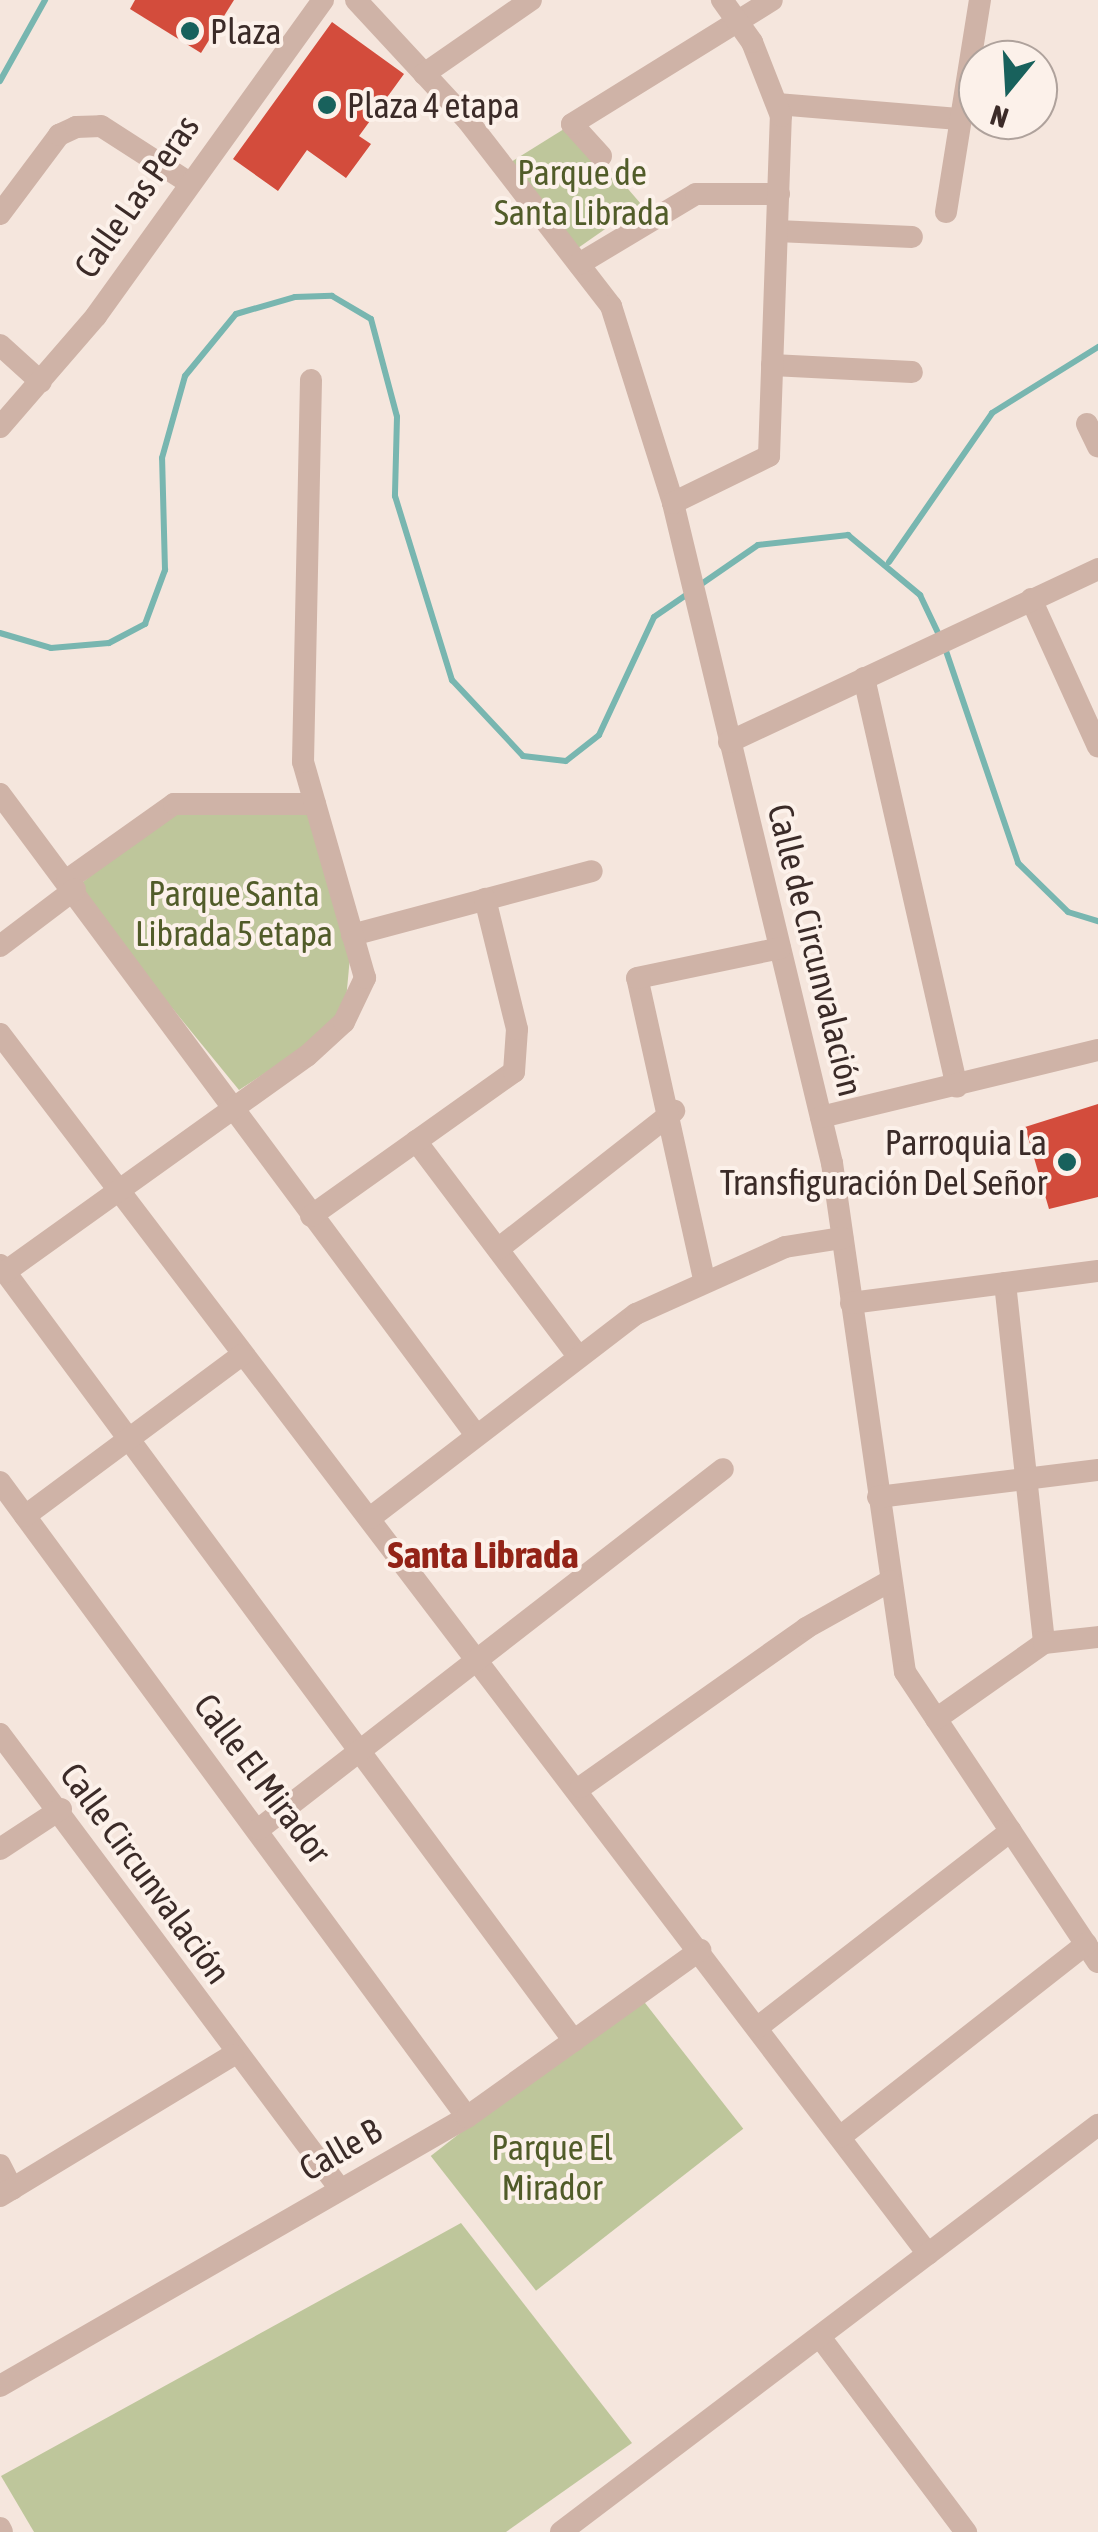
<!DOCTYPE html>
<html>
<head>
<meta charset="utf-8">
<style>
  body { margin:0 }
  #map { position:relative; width:1098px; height:2532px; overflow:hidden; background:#f5e6dd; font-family:"Asap Condensed",sans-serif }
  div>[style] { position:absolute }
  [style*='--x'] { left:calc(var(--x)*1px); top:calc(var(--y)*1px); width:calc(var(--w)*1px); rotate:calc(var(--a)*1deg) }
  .green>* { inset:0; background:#bec69b; transform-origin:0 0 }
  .stream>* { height:6px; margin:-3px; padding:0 3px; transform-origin:3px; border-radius:3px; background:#78b6b0 }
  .building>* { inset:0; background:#d34c3c }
  .minor>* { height:22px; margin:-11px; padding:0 11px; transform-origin:11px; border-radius:11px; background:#cfb3a7 }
  .dots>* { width:28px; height:28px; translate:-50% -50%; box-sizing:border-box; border:5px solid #fcf1ea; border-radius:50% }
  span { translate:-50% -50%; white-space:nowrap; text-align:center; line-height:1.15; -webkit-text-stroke:8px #fcf1ea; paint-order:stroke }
  .poi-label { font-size:35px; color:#3b2b28 }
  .left { translate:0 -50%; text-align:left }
  .right { translate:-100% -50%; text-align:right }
  .park-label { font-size:35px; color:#515c29 }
  .street-label { font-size:35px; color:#3b2b28 }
  .neighbourhood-label { font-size:38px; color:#932317; font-weight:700 }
  .north { position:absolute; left:958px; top:40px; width:100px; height:100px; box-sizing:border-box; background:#fcf1ea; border:2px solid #afa29c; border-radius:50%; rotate:198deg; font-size:28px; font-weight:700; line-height:40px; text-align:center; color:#3b2b28 }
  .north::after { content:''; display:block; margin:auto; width:35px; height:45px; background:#18615c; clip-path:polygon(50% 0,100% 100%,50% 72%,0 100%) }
</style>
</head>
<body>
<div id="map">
  <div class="green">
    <i style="clip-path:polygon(572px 124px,641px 204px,578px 248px,511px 162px)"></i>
    <i style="clip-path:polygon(174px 804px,315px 804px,352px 935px,344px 1022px,239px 1090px,75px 889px)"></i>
    <i style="left:638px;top:1994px;width:171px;height:263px;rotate:52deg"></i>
    <i style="clip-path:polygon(461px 2223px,632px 2443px,506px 2532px,34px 2532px,1px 2476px)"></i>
  </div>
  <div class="stream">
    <i style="--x:0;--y:81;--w:93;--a:-60.9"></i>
    <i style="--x:889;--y:562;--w:181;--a:-55.3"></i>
    <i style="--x:992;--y:413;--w:125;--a:-31.9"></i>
    <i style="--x:700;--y:585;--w:70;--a:-34.6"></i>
    <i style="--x:758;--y:545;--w:91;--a:-6.3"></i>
    <i style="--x:848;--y:535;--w:94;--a:39.8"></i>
    <i style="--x:920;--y:595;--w:47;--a:64.5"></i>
    <i style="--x:0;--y:633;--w:53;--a:16.4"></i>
    <i style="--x:51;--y:648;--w:58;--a:-4.9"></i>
    <i style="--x:109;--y:643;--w:41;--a:-27.8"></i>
    <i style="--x:145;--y:624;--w:58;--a:-69.7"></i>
    <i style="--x:165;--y:570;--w:112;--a:-91.5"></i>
    <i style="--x:162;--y:458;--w:85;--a:-74.3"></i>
    <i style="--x:185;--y:376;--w:80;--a:-50.6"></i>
    <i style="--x:236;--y:314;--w:61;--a:-16.1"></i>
    <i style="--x:295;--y:297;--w:37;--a:-2"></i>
    <i style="--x:332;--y:296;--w:45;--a:30.5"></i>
    <i style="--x:371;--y:319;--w:101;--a:75.1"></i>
    <i style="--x:397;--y:417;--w:79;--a:91.5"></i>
    <i style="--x:395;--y:496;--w:193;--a:72.8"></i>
    <i style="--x:452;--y:680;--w:104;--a:46.9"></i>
    <i style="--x:523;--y:756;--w:43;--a:6.6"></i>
    <i style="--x:566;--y:761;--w:42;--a:-38.2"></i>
    <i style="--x:599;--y:735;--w:130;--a:-65"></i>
    <i style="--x:654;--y:617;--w:42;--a:-34.4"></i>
    <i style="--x:945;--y:648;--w:227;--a:71.2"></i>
    <i style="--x:1018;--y:863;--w:70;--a:44.4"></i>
    <i style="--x:1068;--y:912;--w:31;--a:17"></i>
  </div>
  <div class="building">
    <i style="clip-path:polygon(135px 0,234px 0,201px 53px,130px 9px)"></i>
    <i style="clip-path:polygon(332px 22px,404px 74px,359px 136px,371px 144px,346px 178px,307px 150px,278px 191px,233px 159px)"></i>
    <i style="clip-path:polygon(1098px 1104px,1098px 1197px,1049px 1209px,1025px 1127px)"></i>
  </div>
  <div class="minor">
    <i style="--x:356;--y:0;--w:165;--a:47.2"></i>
    <i style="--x:468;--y:121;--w:234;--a:52.3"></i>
    <i style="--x:611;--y:306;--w:207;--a:72.5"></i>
    <i style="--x:673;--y:503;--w:679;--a:76.46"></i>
    <i style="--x:832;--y:1163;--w:514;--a:81.84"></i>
    <i style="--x:905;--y:1672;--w:348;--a:56.4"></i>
    <i style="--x:424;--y:74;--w:130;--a:-34.7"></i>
    <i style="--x:777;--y:104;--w:182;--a:4.7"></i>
    <i style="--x:601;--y:156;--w:43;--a:-132.2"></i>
    <i style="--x:572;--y:124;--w:235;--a:-31.8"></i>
    <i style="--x:946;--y:212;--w:215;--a:-80.9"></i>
    <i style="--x:0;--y:214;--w:99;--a:-53.2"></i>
    <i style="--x:59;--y:135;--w:19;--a:-25"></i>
    <i style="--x:76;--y:127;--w:25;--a:-2"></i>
    <i style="--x:101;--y:126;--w:103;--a:32.8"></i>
    <i style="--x:777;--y:231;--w:135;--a:2.5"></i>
    <i style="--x:579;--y:264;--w:136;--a:-30.9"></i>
    <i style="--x:696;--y:194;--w:83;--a:0"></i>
    <i style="--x:0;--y:345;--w:55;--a:42.1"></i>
    <i style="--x:772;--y:365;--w:140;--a:2.9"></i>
    <i style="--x:1087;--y:424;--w:25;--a:64"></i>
    <i style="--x:0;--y:427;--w:147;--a:-49.1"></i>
    <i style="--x:96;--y:316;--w:389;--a:-54.3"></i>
    <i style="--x:673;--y:503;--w:107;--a:-26.1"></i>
    <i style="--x:769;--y:456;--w:340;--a:-88"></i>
    <i style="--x:781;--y:116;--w:79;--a:-111.4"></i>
    <i style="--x:752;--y:42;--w:52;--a:-125.5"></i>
    <i style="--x:1031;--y:599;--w:162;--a:65.6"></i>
    <i style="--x:864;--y:678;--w:419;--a:77.2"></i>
    <i style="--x:729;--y:742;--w:408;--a:-25.1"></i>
    <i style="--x:0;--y:794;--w:798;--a:53.4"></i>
    <i style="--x:67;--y:880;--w:131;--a:-35.4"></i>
    <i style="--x:174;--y:804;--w:141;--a:0"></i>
    <i style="--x:352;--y:935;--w:248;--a:-14.9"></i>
    <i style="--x:0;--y:946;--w:94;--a:-37.2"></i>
    <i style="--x:0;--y:1034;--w:1533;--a:52.74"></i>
    <i style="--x:821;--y:1117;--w:285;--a:-13.6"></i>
    <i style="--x:416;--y:1141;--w:268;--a:53"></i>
    <i style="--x:311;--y:1216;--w:249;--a:-35.4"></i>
    <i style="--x:514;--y:1072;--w:43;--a:-86"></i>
    <i style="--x:517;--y:1029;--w:134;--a:-103.8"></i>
    <i style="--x:498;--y:1249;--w:224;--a:-38.1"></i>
    <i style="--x:0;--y:1265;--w:965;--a:53.51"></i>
    <i style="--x:5;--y:1272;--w:371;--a:-35.6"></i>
    <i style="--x:307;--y:1056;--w:50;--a:-42.6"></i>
    <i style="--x:344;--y:1022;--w:49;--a:-64.5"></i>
    <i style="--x:365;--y:978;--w:225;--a:-106"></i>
    <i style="--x:303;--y:762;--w:382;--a:-88.8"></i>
    <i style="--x:704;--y:1279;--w:308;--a:-102.5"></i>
    <i style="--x:637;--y:978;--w:146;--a:-11.8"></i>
    <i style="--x:1005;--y:1283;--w:362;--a:83.8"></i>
    <i style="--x:851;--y:1303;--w:249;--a:-7.4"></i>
    <i style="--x:0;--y:1482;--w:788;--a:53.67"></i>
    <i style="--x:878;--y:1497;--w:222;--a:-7"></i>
    <i style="--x:25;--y:1516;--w:270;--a:-36.6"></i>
    <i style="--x:370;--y:1518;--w:335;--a:-37.5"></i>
    <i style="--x:636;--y:1314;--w:163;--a:-24.2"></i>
    <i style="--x:785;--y:1247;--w:58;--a:-9"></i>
    <i style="--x:936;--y:1719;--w:132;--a:-35.1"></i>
    <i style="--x:1044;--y:1643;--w:54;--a:-6.3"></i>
    <i style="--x:0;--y:1734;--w:568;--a:53.23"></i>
    <i style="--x:581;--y:1787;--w:276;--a:-35.2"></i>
    <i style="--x:806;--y:1628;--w:96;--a:-29.2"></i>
    <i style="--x:259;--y:1829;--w:587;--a:-37.81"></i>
    <i style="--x:0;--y:1849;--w:73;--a:-33.3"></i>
    <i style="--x:758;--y:2027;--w:320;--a:-37.8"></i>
    <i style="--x:840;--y:2137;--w:313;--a:-38.1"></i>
    <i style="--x:0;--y:2165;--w:27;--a:63"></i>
    <i style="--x:0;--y:2196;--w:272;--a:-31.2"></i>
    <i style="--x:820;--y:2337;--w:244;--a:53.2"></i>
    <i style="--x:0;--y:2386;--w:539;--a:-29.94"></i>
    <i style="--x:467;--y:2117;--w:287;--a:-35.6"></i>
    <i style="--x:0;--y:2528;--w:4;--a:63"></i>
    <i style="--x:561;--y:2532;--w:674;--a:-37.16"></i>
  </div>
  <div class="dots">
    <i style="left:190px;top:31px;background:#18615c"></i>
    <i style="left:327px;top:105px;background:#18615c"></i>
    <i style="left:1067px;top:1162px;background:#18615c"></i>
  </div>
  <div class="poi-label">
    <span class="left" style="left:210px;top:31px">Plaza</span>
    <span class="left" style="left:347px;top:105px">Plaza 4 etapa</span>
    <span class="right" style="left:1047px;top:1162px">Parroquia La<br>Transfiguración Del Señor</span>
  </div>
  <div class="park-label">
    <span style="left:582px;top:192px">Parque de<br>Santa Librada</span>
    <span style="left:234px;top:913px">Parque Santa<br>Librada 5 etapa</span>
    <span style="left:552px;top:2167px">Parque El<br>Mirador</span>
  </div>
  <div class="street-label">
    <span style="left:136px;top:196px;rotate:-55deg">Calle Las Peras</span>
    <span style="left:816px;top:950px;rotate:76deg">Calle de Circunvalación</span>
    <span style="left:263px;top:1778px;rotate:53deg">Calle El Mirador</span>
    <span style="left:146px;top:1873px;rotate:54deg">Calle Circunvalación</span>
    <span style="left:340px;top:2149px;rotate:-30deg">Calle B</span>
  </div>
  <div class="neighbourhood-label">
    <span style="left:483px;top:1555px">Santa Librada</span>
  </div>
  <div class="north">N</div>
</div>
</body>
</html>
